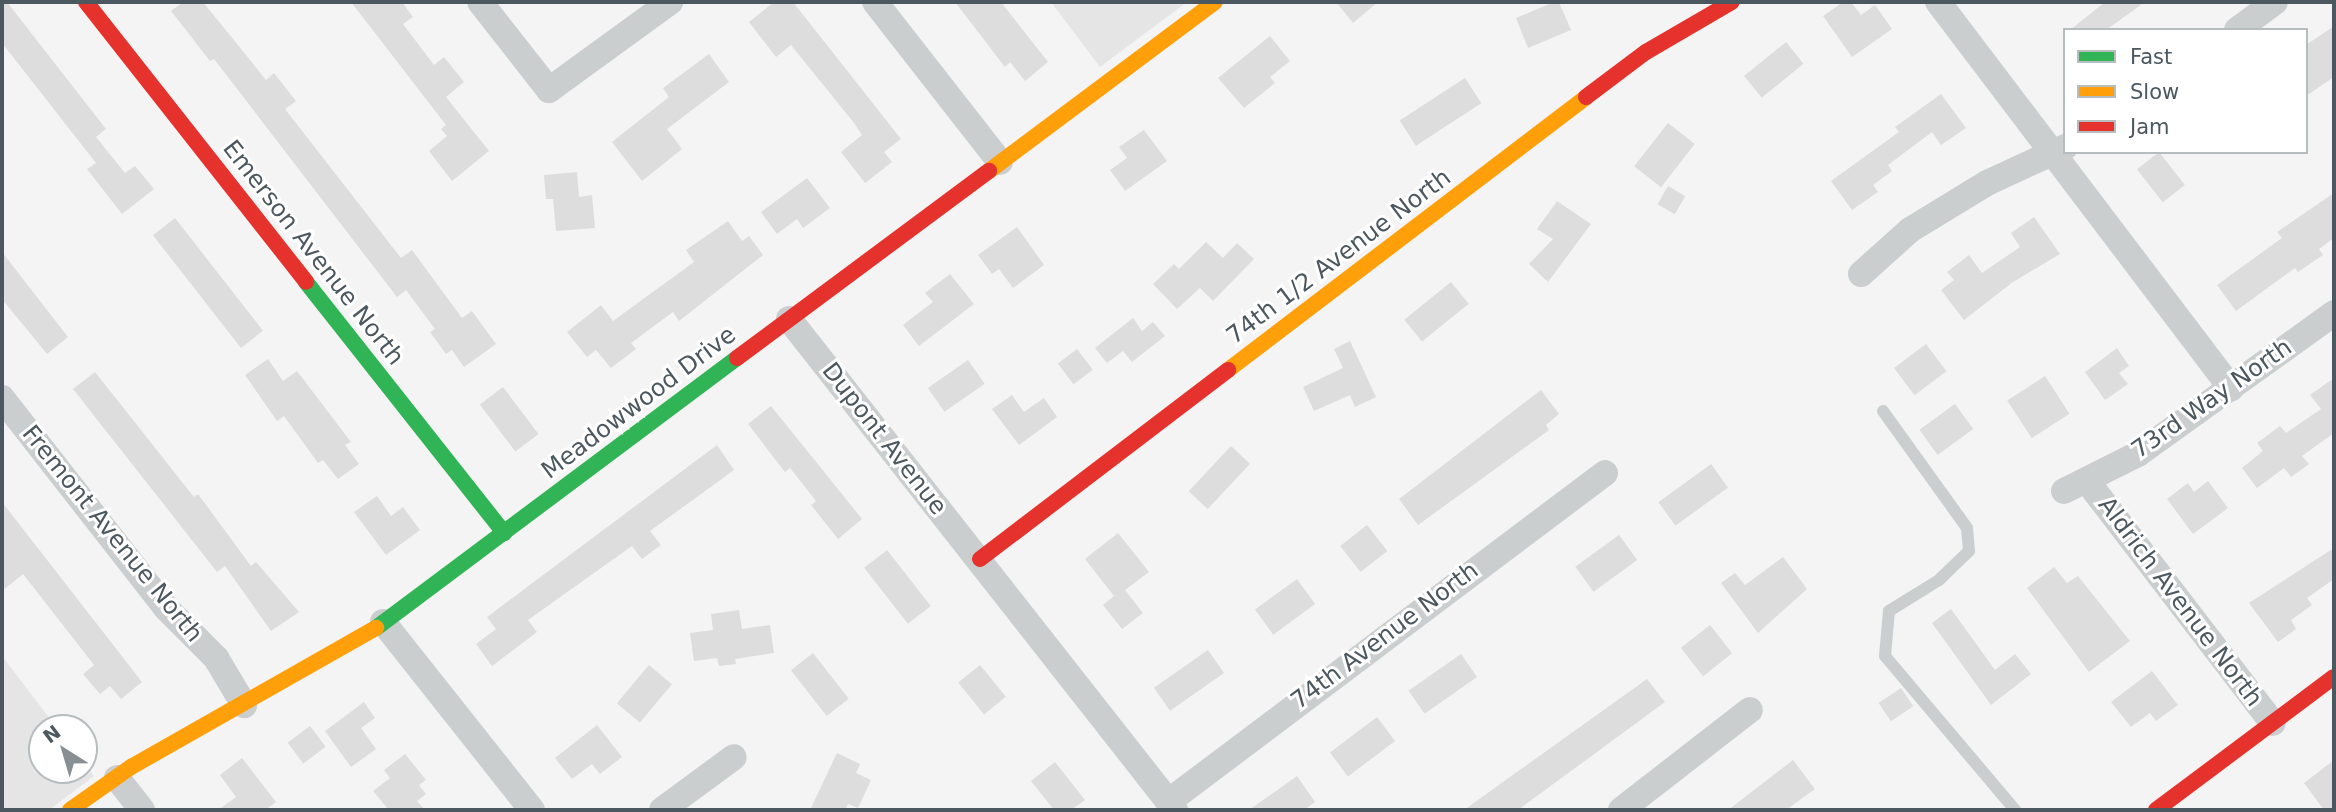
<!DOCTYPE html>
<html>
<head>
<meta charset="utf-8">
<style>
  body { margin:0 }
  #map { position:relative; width:2336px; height:812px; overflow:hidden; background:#f4f4f4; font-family:"DejaVu Sans",sans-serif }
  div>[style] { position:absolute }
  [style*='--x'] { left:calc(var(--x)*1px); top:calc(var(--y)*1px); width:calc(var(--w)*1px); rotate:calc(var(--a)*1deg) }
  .education>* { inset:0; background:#e6e5e5 }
  .building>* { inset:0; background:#ddddde; transform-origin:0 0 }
  .lane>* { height:12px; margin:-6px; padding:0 6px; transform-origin:6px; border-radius:6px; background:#cbcecf }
  .street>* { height:26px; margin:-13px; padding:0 13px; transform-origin:13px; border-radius:13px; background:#cbcecf }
  .fast>* { height:16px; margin:-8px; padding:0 8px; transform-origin:8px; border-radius:8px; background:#30b455 }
  .slow>* { height:16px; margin:-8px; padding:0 8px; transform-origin:8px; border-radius:8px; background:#ff9f0a }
  .jam>* { height:16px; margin:-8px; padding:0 8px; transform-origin:8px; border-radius:8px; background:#e5322d }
  span { translate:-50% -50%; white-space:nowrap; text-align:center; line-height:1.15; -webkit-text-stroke:6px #fff; paint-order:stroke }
  .street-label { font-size:24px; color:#4c585f }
  .frame { position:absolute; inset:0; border:4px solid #4c585f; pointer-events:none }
  .legend { position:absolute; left:2063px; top:28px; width:245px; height:126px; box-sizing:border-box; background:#fff; border:2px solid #b7bcbf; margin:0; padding:9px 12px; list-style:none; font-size:21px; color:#4c585f }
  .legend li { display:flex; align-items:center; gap:14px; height:35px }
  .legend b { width:35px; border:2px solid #b7bcbf }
  .north { position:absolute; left:28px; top:714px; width:70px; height:70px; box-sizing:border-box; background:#fff; border:2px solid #b7bcbf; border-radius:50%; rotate:323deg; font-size:19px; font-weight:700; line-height:28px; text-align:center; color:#4c585f }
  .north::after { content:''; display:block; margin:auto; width:24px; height:32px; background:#878f93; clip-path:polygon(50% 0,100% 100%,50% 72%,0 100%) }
</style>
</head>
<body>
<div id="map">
  <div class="education">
    <i style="clip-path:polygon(1051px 2px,1187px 2px,1100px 67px)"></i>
    <i style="clip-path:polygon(2px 656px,57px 728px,42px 728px,42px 770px,84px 770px,84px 763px,94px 776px,49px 810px,2px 810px)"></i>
  </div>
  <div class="building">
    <i style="clip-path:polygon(2px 2px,7px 2px,106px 129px,96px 137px,125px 173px,135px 166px,154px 189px,122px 214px,87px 169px,96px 163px,2px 43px)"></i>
    <i style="clip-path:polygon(183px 2px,203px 2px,266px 80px,274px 73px,296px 101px,285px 109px,401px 258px,412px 250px,462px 318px,472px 311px,496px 344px,464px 367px,452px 350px,446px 354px,430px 332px,435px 329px,406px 290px,397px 297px,214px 59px,210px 61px,171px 11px)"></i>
    <i style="clip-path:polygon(351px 2px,402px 2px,413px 17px,403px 24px,434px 65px,444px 57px,464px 82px,446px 97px,489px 151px,452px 181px,429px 151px,447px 136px,441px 129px,446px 125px)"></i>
    <i style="clip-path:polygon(774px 2px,793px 2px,901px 139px,884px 152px,892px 162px,865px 183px,841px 152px,862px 135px,854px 123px,791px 45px,776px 57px,749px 22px)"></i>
    <i style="clip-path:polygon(955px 2px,1001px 2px,1048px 62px,1025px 81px,1010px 62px,1005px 67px)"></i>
    <i style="clip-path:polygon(1336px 2px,1378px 2px,1353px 23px)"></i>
    <i style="clip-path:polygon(1554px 2px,1559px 2px,1571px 30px,1528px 48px,1516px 18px)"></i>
    <i style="clip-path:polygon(1843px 2px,1851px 2px,1861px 15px,1875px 5px,1892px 29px,1852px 57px,1823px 16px)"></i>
    <i style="clip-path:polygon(2105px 2px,2145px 2px,2106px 30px,2070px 30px)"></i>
    <i style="clip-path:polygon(2334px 26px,2334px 77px,2306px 96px,2306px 45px)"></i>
    <i style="clip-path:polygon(1270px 36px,1290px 61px,1270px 77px,1275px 83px,1244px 108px,1218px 78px)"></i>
    <i style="left:1786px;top:42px;width:28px;height:54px;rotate:51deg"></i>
    <i style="clip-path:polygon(709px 54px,729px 82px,667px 129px,682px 149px,642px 181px,612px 142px,669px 97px,663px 88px)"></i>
    <i style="left:1465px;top:78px;width:30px;height:78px;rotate:57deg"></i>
    <i style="clip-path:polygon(1941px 94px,1966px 128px,1941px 145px,1932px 132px,1888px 165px,1892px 171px,1873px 185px,1878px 192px,1852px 210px,1831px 181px,1899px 132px,1895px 127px)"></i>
    <i style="left:1668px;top:123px;width:34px;height:55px;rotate:38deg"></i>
    <i style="clip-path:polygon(1144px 130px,1167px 161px,1125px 191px,1110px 170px,1127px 158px,1119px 147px)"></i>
    <i style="left:2159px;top:152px;width:42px;height:28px;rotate:52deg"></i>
    <i style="clip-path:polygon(577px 172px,579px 197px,592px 195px,595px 228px,556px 231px,553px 199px,546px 199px,544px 175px)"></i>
    <i style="clip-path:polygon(807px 178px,830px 208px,803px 228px,797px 219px,777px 234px,761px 212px)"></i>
    <i style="left:1668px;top:186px;width:20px;height:21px;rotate:30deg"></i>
    <i style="clip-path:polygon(2334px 193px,2334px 238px,2319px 249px,2323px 255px,2298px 272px,2295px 268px,2236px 311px,2217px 285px,2282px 238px,2277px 232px)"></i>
    <i style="clip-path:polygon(1557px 201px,1591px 224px,1548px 282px,1529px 264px,1553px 239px,1537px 229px)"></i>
    <i style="clip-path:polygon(2034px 217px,2060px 254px,2013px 282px,1964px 320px,1941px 290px,1954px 280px,1947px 272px,1969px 255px,1982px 273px,2020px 247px,2011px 233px)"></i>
    <i style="left:175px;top:218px;width:143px;height:28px;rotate:52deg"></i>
    <i style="clip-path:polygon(728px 221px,742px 241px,749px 236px,763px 255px,679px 321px,673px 312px,631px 343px,636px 349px,611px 368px,596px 350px,587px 357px,567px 332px,601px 305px,613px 321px,694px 262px,686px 250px)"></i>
    <i style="clip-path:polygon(1017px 227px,1044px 265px,1013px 288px,999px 269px,992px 274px,978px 255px)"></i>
    <i style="clip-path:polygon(1206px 242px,1223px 258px,1237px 243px,1254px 259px,1213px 301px,1200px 288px,1177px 309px,1153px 284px,1174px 264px,1179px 269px)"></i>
    <i style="clip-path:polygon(2px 252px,68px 337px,47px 354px,2px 299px)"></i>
    <i style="clip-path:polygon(950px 274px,974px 304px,919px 346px,903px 325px,933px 302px,925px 293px)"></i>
    <i style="left:1451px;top:282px;width:28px;height:60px;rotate:51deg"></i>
    <i style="clip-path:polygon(1133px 318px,1142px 331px,1153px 322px,1165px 336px,1132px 362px,1123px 351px,1107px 363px,1095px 348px)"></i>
    <i style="clip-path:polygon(1350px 341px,1376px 397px,1355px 407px,1350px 395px,1314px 411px,1303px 387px,1343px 368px,1334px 349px)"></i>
    <i style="left:1926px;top:344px;width:34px;height:40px;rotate:53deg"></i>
    <i style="clip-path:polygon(2117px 348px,2129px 366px,2119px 373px,2128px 384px,2105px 400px,2085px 372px)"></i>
    <i style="left:1077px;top:349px;width:26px;height:24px;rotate:53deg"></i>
    <i style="clip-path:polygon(268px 359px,283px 381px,297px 371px,351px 442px,345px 445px,359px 464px,338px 479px,323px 460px,318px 463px,284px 416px,277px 421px,245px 375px)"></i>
    <i style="left:968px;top:360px;width:29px;height:49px;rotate:55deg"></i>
    <i style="clip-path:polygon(95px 372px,194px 497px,198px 494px,251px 566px,256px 562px,299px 612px,271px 631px,225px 566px,217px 572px,73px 389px)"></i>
    <i style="left:2045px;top:376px;width:45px;height:45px;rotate:57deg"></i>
    <i style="clip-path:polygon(2334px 378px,2334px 433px,2302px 456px,2309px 464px,2291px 477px,2284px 468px,2257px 488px,2242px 468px,2263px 451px,2257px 443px,2280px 426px,2286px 433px,2321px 409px,2310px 395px)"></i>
    <i style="left:503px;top:387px;width:59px;height:29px;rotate:53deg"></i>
    <i style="clip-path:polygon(1541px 390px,1559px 414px,1546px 425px,1549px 430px,1418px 525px,1399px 499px)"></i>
    <i style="clip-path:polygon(1012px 395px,1024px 412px,1044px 398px,1057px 417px,1019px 445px,992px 409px)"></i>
    <i style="left:1955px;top:404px;width:31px;height:44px;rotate:54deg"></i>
    <i style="clip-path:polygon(771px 406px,862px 519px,838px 539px,811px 505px,816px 501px,790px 468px,785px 472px,748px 424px)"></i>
    <i style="clip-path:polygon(717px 445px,734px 470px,650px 531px,661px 545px,642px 559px,632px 546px,528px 620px,537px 632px,492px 666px,476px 644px,496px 629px,487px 617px)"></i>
    <i style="left:1231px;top:446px;width:26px;height:62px;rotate:43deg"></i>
    <i style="left:1711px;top:464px;width:29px;height:65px;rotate:54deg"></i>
    <i style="clip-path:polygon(2208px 481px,2228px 508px,2193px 534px,2167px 499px,2188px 483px,2194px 492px)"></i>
    <i style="clip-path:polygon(377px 496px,391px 516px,403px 507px,420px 530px,386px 555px,354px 512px)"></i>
    <i style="clip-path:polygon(2px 502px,142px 682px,121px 699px,110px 686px,100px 694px,83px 674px,94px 665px,23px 574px,2px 591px)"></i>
    <i style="left:1367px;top:525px;width:33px;height:34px;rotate:52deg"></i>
    <i style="clip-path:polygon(1118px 533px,1149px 572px,1125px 590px,1143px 613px,1122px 629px,1103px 605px,1114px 596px,1085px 559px)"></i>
    <i style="left:1619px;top:535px;width:31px;height:54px;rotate:54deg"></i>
    <i style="clip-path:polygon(2334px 548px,2334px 579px,2307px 598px,2312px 605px,2291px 620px,2296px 629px,2278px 642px,2249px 603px)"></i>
    <i style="left:887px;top:550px;width:71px;height:29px;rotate:52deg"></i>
    <i style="clip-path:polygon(1783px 557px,1807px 589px,1758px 633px,1721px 583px,1735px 573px,1745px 585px)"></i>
    <i style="clip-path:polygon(2054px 567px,2067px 583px,2078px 576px,2130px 641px,2089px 672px,2027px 588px)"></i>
    <i style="left:1297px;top:579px;width:31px;height:52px;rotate:54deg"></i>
    <i style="clip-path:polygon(1951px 609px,1995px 670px,2015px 654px,2031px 674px,1991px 705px,1932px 623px)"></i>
    <i style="clip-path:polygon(739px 610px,742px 629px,770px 625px,774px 653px,735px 659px,736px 664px,719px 666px,717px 658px,694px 661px,690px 633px,713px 630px,711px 614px)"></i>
    <i style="left:1710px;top:625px;width:36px;height:37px;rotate:52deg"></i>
    <i style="left:1208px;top:650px;width:28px;height:66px;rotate:55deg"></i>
    <i style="left:813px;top:653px;width:58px;height:28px;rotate:52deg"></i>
    <i style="left:1461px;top:654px;width:28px;height:64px;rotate:55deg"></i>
    <i style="left:649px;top:665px;width:30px;height:50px;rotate:40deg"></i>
    <i style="left:980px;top:665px;width:41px;height:28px;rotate:51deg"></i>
    <i style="clip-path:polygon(2152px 671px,2178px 705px,2156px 721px,2150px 713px,2131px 727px,2111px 702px)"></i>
    <i style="clip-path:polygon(1647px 679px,1665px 702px,1518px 810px,1464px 810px)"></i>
    <i style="left:1901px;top:688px;width:22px;height:27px;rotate:56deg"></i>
    <i style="clip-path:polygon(364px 702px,375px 718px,361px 728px,376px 749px,351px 767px,325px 731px)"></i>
    <i style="left:1377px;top:717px;width:30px;height:59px;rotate:53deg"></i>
    <i style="clip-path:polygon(597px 725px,622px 757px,600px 774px,592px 764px,572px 779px,555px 758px)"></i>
    <i style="left:310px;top:726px;width:26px;height:28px;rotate:53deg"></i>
    <i style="clip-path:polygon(837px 753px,860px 764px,856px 773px,871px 780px,858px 808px,848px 804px,845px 810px,810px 810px)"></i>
    <i style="clip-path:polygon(405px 754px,426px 780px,419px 785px,426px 794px,417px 801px,425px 810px,389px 810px,373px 791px,390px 778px,384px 770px)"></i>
    <i style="clip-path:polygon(242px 758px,276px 802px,265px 810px,218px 810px,236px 797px,220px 775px)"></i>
    <i style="clip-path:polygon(1793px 760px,1815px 789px,1786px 810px,1728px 810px)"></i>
    <i style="clip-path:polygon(2334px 760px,2334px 810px,2324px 810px,2304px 783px)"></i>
    <i style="clip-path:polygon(1055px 762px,1085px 800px,1071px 810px,1054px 810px,1031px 781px)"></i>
    <i style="clip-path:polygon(1297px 776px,1315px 802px,1304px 810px,1249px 810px)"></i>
  </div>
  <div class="lane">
    <i style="--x:1883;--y:411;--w:144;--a:54.3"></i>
    <i style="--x:1967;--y:528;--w:23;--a:85"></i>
    <i style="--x:1969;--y:551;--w:42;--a:136"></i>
    <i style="--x:1939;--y:580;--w:59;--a:148.2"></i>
    <i style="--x:1889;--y:611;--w:45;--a:95.1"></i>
    <i style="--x:1885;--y:656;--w:202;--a:49.8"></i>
  </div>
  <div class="street">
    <i style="--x:480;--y:2;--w:112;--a:51.9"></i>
    <i style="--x:549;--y:90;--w:150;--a:-36"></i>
    <i style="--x:875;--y:2;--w:203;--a:52"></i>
    <i style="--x:1938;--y:2;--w:485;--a:52.8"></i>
    <i style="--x:2237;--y:30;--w:47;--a:-36.4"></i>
    <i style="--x:1861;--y:274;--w:66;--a:-41.9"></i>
    <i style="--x:1910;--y:230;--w:90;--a:-31.4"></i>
    <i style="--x:1987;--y:183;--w:86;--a:-24.8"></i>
    <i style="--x:789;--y:319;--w:625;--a:51.83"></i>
    <i style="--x:2;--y:398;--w:266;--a:52"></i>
    <i style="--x:166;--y:608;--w:71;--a:45"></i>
    <i style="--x:216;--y:658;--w:55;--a:59.2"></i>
    <i style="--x:2087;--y:481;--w:305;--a:52.5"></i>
    <i style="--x:2064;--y:491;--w:83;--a:-26.6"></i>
    <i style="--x:2138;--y:454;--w:241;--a:-35.7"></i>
    <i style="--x:383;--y:622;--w:240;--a:51.6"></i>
    <i style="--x:117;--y:778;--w:41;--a:52"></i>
    <i style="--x:1168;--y:802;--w:547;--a:-36.97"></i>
    <i style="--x:662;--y:810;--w:89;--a:-36.4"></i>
    <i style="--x:1621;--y:810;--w:163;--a:-37.8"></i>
  </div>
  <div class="fast">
    <i style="--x:306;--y:282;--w:320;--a:51.7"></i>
    <i style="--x:376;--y:628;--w:451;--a:-36.8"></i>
  </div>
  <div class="slow">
    <i style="--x:989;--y:171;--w:282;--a:-36.8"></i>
    <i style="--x:1228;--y:370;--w:450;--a:-37.3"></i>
    <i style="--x:70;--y:810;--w:75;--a:-35.2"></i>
    <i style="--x:131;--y:767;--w:282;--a:-29.6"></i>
  </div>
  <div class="jam">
    <i style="--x:86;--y:2;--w:356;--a:51.8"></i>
    <i style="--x:1586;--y:97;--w:75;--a:-36.9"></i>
    <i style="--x:1646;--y:52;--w:99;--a:-30.2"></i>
    <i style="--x:737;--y:358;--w:314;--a:-36.6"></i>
    <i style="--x:980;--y:559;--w:312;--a:-37.3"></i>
    <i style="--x:2156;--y:810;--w:222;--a:-36.8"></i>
  </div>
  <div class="street-label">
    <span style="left:313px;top:253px;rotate:52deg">Emerson Avenue North</span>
    <span style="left:1339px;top:257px;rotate:-37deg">74th 1/2 Avenue North</span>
    <span style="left:2212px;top:399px;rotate:-35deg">73rd Way North</span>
    <span style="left:639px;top:403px;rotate:-37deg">Meadowwood Drive</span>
    <span style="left:884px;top:439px;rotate:52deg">Dupont Avenue</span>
    <span style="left:112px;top:534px;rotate:51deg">Fremont Avenue North</span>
    <span style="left:2180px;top:602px;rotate:53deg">Aldrich Avenue North</span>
    <span style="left:1385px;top:636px;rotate:-37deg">74th Avenue North</span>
  </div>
  <div class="frame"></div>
  <ul class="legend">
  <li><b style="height:9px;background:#30b455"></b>Fast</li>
  <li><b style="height:9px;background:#ff9f0a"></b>Slow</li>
  <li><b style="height:9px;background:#e5322d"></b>Jam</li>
  </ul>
  <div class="north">N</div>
</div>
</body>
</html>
